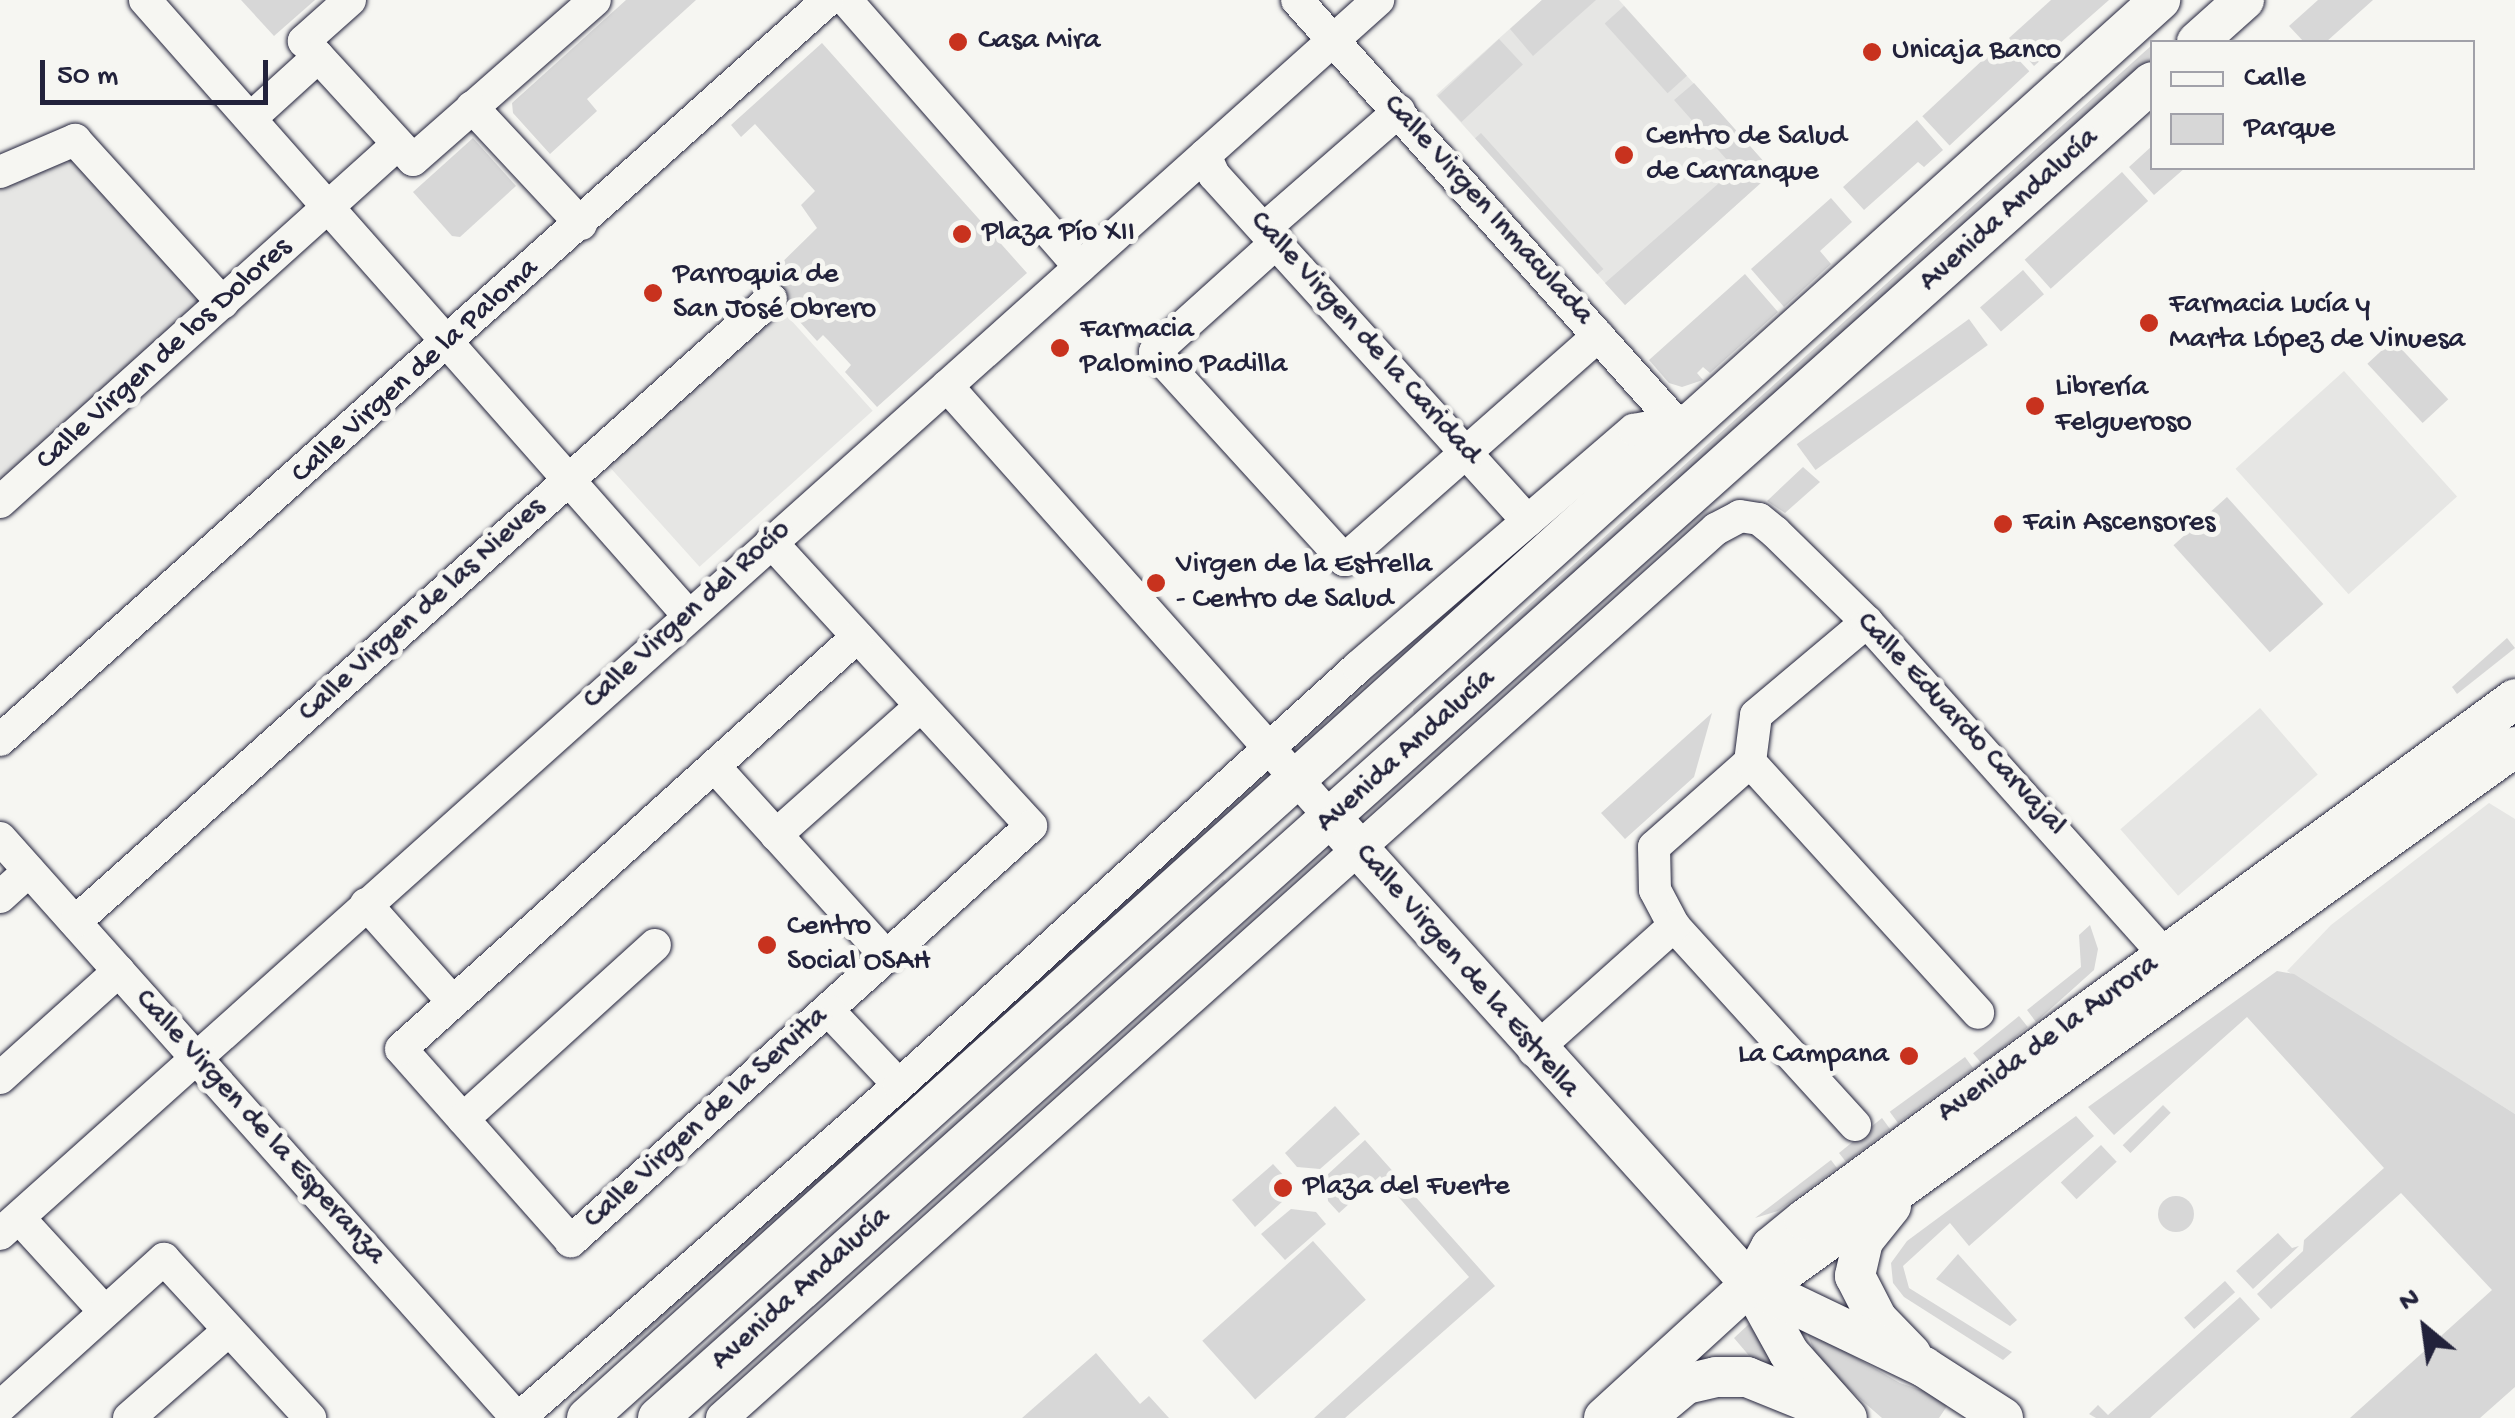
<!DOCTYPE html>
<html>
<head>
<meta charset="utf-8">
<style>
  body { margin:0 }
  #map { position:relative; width:2515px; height:1418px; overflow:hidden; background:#f6f6f2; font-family:"Gochi Hand",sans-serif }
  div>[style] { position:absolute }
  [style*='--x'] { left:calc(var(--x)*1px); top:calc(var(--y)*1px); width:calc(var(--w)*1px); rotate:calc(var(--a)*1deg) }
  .built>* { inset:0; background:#e6e6e4; transform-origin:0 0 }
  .green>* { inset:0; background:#d7d7d7; transform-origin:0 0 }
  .round { border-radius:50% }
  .roads { filter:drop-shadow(0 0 2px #22223b) drop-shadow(0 0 2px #22223b) }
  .minor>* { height:32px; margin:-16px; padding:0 16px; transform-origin:16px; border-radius:16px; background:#f6f6f2 }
  .major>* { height:40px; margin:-20px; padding:0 20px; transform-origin:20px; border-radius:20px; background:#f6f6f2 }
  .dots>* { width:28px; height:28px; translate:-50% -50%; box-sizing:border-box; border:5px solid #f6f6f2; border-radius:50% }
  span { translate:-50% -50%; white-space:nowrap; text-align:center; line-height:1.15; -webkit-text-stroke:10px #f6f6f2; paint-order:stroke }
  .poi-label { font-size:30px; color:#22223b }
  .left { translate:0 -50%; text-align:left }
  .right { translate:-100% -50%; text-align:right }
  .street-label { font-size:30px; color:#22223b }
  .legend { position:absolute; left:2150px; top:40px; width:325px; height:130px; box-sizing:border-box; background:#f6f6f2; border:2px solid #a1a1a9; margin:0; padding:12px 18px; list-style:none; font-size:30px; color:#22223b }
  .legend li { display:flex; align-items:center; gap:20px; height:50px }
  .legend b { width:50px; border:2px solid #a1a1a9 }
  .north { position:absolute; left:2375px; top:1278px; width:100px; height:100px; -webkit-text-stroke:8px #f6f6f2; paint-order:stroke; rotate:331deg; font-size:28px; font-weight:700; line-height:40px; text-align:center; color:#22223b }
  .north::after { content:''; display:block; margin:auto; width:35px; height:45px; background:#22223b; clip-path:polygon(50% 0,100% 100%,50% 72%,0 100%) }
  .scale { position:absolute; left:40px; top:60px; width:228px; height:45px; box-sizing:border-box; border:5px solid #22223b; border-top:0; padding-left:12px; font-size:30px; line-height:35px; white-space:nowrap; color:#22223b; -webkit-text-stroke:8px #f6f6f2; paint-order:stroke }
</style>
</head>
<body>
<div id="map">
  <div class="built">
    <i style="clip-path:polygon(1542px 0,1619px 0,1773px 172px,1625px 305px,1436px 95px)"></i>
    <i style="clip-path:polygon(76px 156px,204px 300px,0 483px,0 189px)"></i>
    <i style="left:781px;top:309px;width:137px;height:233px;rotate:48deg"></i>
    <i style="left:2344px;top:371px;width:169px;height:146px;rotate:48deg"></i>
    <i style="left:2260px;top:708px;width:88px;height:185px;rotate:49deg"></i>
    <i style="clip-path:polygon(2489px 803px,2515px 819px,2515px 1114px,2287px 971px,2331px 925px)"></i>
  </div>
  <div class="green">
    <i style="clip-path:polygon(241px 0,315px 0,274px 36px)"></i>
    <i style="clip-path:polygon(626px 0,696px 0,587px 99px,597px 111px,550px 154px,513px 113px,512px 103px)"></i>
    <i style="clip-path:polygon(1542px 0,1596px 0,1533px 56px,1510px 29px)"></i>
    <i style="clip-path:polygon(2051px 0,2109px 0,2034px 66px,2009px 38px)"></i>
    <i style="clip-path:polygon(2318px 0,2373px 0,2326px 42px,2304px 42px,2289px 26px)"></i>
    <i style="left:1624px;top:6px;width:94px;height:26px;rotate:48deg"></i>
    <i style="left:1499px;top:39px;width:35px;height:84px;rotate:47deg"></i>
    <i style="left:2002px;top:42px;width:40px;height:109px;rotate:47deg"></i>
    <i style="clip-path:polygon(822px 43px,1027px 273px,877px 407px,845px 372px,851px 365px,828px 340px,823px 335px,817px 341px,763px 281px,817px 228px,801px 205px,815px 191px,755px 124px,741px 137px,731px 125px)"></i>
    <i style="clip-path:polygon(2152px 45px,2152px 60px,1414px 715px,1413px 709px)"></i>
    <i style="clip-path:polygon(1694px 83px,1773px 172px,1625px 305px,1605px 283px,1735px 169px,1674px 100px)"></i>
    <i style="clip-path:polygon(1917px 120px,1943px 150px,1924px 167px,1918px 162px,1864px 210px,1843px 187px)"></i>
    <i style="left:1481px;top:133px;width:183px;height:8px;rotate:48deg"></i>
    <i style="clip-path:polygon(473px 138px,516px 186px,460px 237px,452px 236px,413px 192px)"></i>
    <i style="clip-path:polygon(2152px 146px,2152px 168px,2185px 168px,2154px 195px,2129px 167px)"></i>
    <i style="left:2122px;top:172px;width:39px;height:131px;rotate:48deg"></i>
    <i style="clip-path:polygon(1831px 198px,1852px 222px,1820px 251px,1831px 264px,1784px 307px,1751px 269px)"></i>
    <i style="left:2023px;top:270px;width:32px;height:57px;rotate:49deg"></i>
    <i style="clip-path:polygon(1745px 274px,1778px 312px,1710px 373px,1703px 367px,1697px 373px,1703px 380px,1682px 387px,1669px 383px,1649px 360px)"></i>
    <i style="left:1969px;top:319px;width:32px;height:213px;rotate:54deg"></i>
    <i style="left:2393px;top:340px;width:81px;height:35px;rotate:47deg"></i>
    <i style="clip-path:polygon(1803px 467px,1820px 482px,1785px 513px,1767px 501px)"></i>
    <i style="left:2227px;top:497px;width:144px;height:72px;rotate:48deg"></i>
    <i style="clip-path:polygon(2507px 638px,2515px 648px,2457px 694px,2452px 687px)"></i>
    <i style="clip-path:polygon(1712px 713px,1694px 777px,1625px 839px,1601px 813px)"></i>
    <i style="clip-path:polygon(1186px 837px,1193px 844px,626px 1351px,620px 1345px)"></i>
    <i style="clip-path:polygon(1223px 879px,1228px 883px,660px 1388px,660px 1384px)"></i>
    <i style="clip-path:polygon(2090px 925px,2098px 949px,2094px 970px,2036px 1022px,2027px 1010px,2081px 967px,2079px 935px)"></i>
    <i style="clip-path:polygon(2277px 971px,2294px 974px,2515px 1114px,2515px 1387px,2480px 1418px,2350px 1418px,2492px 1290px,2401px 1193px,2271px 1309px,2257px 1294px,2303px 1251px,2304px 1240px,2384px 1168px,2247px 1017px,2114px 1135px,2088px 1107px)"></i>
    <i style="left:2019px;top:1016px;width:14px;height:59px;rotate:51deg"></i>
    <i style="left:1965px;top:1057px;width:14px;height:93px;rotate:54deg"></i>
    <i style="left:2163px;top:1105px;width:11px;height:57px;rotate:45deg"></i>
    <i style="clip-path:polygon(1335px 1106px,1360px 1134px,1320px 1169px,1297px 1167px,1285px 1153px)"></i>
    <i style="clip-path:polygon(2076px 1116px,2094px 1136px,1969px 1246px,1950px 1223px,1903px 1266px,1909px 1288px,2012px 1352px,2003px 1360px,1904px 1297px,1893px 1283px,1891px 1263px,1907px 1241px)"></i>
    <i style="clip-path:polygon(1882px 1118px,1890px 1129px,1846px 1162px,1839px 1153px)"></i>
    <i style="clip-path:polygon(1365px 1140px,1495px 1286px,1345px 1418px,1314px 1418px,1469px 1277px,1380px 1176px,1339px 1213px,1328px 1201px,1326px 1176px)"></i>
    <i style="left:2101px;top:1145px;width:23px;height:55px;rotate:47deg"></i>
    <i style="clip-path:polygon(1831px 1160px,1837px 1168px,1778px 1211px,1755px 1218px)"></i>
    <i style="clip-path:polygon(1273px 1164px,1285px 1177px,1284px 1200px,1255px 1227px,1232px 1200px)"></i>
    <i class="round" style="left:2158px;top:1196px;width:36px;height:36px"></i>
    <i style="clip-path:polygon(1291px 1209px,1316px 1212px,1326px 1224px,1285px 1260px,1261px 1234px)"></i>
    <i style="clip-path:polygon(2278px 1233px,2292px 1248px,2299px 1246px,2253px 1289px,2236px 1271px)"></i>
    <i style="left:1313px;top:1241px;width:79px;height:149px;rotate:48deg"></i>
    <i style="clip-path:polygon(1958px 1254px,2017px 1320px,2010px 1326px,1936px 1279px)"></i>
    <i style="left:2225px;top:1281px;width:15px;height:55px;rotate:48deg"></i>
    <i style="clip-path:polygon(2240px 1297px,2260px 1319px,2150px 1418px,2096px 1418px,2089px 1414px,2098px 1405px,2108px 1415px)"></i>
    <i style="clip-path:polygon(1749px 1324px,1760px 1341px,1780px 1370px,1763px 1372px,1734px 1338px)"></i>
    <i style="clip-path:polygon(1805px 1328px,1900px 1383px,1951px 1400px,1939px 1418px,1882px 1418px,1819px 1363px)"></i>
    <i style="clip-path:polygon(1096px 1353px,1140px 1404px,1149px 1396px,1169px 1418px,1022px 1418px)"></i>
  </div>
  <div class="roads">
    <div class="minor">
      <i style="--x:145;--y:0;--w:820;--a:48.56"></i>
      <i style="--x:350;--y:0;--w:62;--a:138.3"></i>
      <i style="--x:304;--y:41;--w:161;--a:47.5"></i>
      <i style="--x:413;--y:160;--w:242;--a:-41.3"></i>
      <i style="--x:846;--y:0;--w:355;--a:48.8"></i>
      <i style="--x:1297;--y:0;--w:568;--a:48.14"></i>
      <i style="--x:472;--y:107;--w:160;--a:47"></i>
      <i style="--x:251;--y:118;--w:91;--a:-42.3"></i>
      <i style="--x:1205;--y:155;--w:22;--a:66"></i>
      <i style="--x:1214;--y:175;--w:467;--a:47.8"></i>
      <i style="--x:0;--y:172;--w:82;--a:-23.1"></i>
      <i style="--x:75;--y:140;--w:220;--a:47.8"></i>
      <i style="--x:1265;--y:228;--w:178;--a:-41.1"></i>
      <i style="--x:1277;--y:242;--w:164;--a:138"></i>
      <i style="--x:1155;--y:352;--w:281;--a:47.7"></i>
      <i style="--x:1344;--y:560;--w:339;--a:-41.4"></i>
      <i style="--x:947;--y:386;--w:579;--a:48.36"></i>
      <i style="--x:0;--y:502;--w:535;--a:-41.97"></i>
      <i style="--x:771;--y:542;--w:385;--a:47.5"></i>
      <i style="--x:1031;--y:826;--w:620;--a:137.94"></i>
      <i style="--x:571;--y:1241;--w:256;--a:-131.5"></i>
      <i style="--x:401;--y:1049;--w:615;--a:-42.1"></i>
      <i style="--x:0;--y:740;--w:1110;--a:-41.79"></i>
      <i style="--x:1750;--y:762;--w:128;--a:138.5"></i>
      <i style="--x:1654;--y:847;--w:43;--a:88.7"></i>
      <i style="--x:1655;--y:890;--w:41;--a:62.2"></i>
      <i style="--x:1674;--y:926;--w:269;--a:47.7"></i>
      <i style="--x:1750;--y:762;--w:339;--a:47.7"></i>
      <i style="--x:1750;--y:762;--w:47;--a:-82.7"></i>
      <i style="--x:1756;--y:715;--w:145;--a:-40"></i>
      <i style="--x:714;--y:766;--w:258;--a:47.8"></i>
      <i style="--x:776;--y:835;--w:194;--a:-41.7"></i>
      <i style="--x:0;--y:838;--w:777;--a:48.29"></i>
      <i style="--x:0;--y:897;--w:39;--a:-42"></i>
      <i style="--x:366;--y:904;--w:131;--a:48.4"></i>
      <i style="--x:75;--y:922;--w:934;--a:-41.83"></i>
      <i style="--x:828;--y:1010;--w:103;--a:46.6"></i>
      <i style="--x:1534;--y:1051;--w:188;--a:-41.8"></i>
      <i style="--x:0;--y:1078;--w:160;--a:-42"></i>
      <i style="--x:463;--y:1119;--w:259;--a:-42.2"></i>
      <i style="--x:19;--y:1218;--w:127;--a:47.5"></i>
      <i style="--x:0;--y:1234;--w:1850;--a:-41.84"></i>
      <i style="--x:0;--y:1407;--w:221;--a:-42.1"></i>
      <i style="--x:164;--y:1259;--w:216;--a:47.4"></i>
      <i style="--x:129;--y:1418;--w:133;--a:-41.3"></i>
      <i style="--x:519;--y:1418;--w:505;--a:-41.23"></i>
      <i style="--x:899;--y:1085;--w:621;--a:-42.32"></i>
      <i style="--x:1358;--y:667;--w:364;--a:-40.7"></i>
      <i style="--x:1634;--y:430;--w:66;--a:-11.3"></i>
      <i style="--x:722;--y:1418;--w:1334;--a:-41.81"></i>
      <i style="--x:1716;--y:529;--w:27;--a:-28"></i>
      <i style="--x:1740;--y:516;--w:19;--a:9"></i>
      <i style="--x:1759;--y:519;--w:21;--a:39"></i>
      <i style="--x:1775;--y:532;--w:129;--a:44.4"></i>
      <i style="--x:1867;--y:622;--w:447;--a:48.2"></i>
    </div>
    <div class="major">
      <i style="--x:2197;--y:42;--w:63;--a:-41.8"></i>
      <i style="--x:1332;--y:819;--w:626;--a:47.98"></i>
      <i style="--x:1751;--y:1284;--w:79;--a:61.2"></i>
      <i style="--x:1789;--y:1353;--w:87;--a:48.3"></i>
      <i style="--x:1891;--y:1206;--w:45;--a:128.7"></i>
      <i style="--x:1863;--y:1241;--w:36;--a:103"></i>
      <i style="--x:1855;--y:1276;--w:48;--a:62.9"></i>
      <i style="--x:1877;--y:1319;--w:49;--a:45.8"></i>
      <i style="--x:1751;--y:1284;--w:35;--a:-20"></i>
      <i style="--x:1784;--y:1272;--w:900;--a:-35.69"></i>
      <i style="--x:1751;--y:1284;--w:192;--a:25.6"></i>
      <i style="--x:1924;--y:1367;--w:94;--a:32.8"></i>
      <i style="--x:587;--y:1418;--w:2118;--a:-42.03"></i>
      <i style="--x:658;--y:1418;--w:2004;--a:-41.8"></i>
      <i style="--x:1604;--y:1418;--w:199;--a:-42.4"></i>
      <i style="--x:1751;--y:1284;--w:42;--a:-61.6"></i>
      <i style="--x:1771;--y:1247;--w:43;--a:-39.3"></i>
      <i style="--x:1804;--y:1220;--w:881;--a:-36.23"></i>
      <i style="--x:1645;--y:1418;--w:53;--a:-39.7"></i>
      <i style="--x:1686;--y:1384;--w:31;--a:-13"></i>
      <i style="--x:1716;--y:1377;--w:31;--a:0"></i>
      <i style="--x:1747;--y:1377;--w:96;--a:22"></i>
    </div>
  </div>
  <div class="dots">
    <i style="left:958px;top:42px;background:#c8321e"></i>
    <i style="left:1872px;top:52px;background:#c8321e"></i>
    <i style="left:1624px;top:155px;background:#c8321e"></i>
    <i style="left:962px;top:234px;background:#c8321e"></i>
    <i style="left:653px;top:293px;background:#c8321e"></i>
    <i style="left:2149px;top:323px;background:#c8321e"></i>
    <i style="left:1060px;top:348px;background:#c8321e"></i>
    <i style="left:2035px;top:406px;background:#c8321e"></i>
    <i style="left:2003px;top:524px;background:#c8321e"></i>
    <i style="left:1156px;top:583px;background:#c8321e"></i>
    <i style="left:767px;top:945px;background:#c8321e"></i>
    <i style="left:1909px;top:1056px;background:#c8321e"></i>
    <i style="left:1283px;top:1188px;background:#c8321e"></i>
  </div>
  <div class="poi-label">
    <span class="left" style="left:978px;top:42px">Casa Mira</span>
    <span class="left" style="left:1892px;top:52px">Unicaja Banco</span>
    <span class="left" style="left:1646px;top:155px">Centro de Salud<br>de Carranque</span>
    <span class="left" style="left:982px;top:234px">Plaza Pío XII</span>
    <span class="left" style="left:673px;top:293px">Parroquia de<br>San José Obrero</span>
    <span class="left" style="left:2169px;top:323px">Farmacia Lucía y<br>Marta López de Vinuesa</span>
    <span class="left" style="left:1080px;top:348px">Farmacia<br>Palomino Padilla</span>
    <span class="left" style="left:2055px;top:406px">Librería<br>Felgueroso</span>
    <span class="left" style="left:2023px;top:524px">Fain Ascensores</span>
    <span class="left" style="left:1176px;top:583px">Virgen de la Estrella<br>- Centro de Salud</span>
    <span class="left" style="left:787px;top:945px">Centro<br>Social OSAH</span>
    <span class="right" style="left:1889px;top:1056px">La Campana</span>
    <span class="left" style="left:1303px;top:1188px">Plaza del Fuerte</span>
  </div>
  <div class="street-label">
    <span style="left:1487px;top:211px;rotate:48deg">Calle Virgen Inmaculada</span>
    <span style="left:2010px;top:211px;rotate:-42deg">Avenida Andalucía</span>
    <span style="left:1364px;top:339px;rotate:48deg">Calle Virgen de la Caridad</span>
    <span style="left:165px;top:355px;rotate:-42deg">Calle Virgen de los Dolores</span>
    <span style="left:416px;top:372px;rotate:-42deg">Calle Virgen de la Paloma</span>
    <span style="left:423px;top:611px;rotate:-42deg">Calle Virgen de las Nieves</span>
    <span style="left:688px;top:616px;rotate:-42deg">Calle Virgen del Rocío</span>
    <span style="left:1960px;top:725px;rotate:47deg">Calle Eduardo Carvajal</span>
    <span style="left:1407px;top:752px;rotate:-42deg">Avenida Andalucía</span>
    <span style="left:1466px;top:972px;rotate:49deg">Calle Virgen de la Estrella</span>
    <span style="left:2049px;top:1040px;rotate:-36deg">Avenida de la Aurora</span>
    <span style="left:707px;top:1119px;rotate:-42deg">Calle Virgen de la Servita</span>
    <span style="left:259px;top:1128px;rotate:48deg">Calle Virgen de la Esperanza</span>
    <span style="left:802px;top:1290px;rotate:-42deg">Avenida Andalucía</span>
  </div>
  <ul class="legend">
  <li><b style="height:12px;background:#f6f6f2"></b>Calle</li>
  <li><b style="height:28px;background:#d7d7d7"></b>Parque</li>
  </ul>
  <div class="north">N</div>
  <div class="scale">50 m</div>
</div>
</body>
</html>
